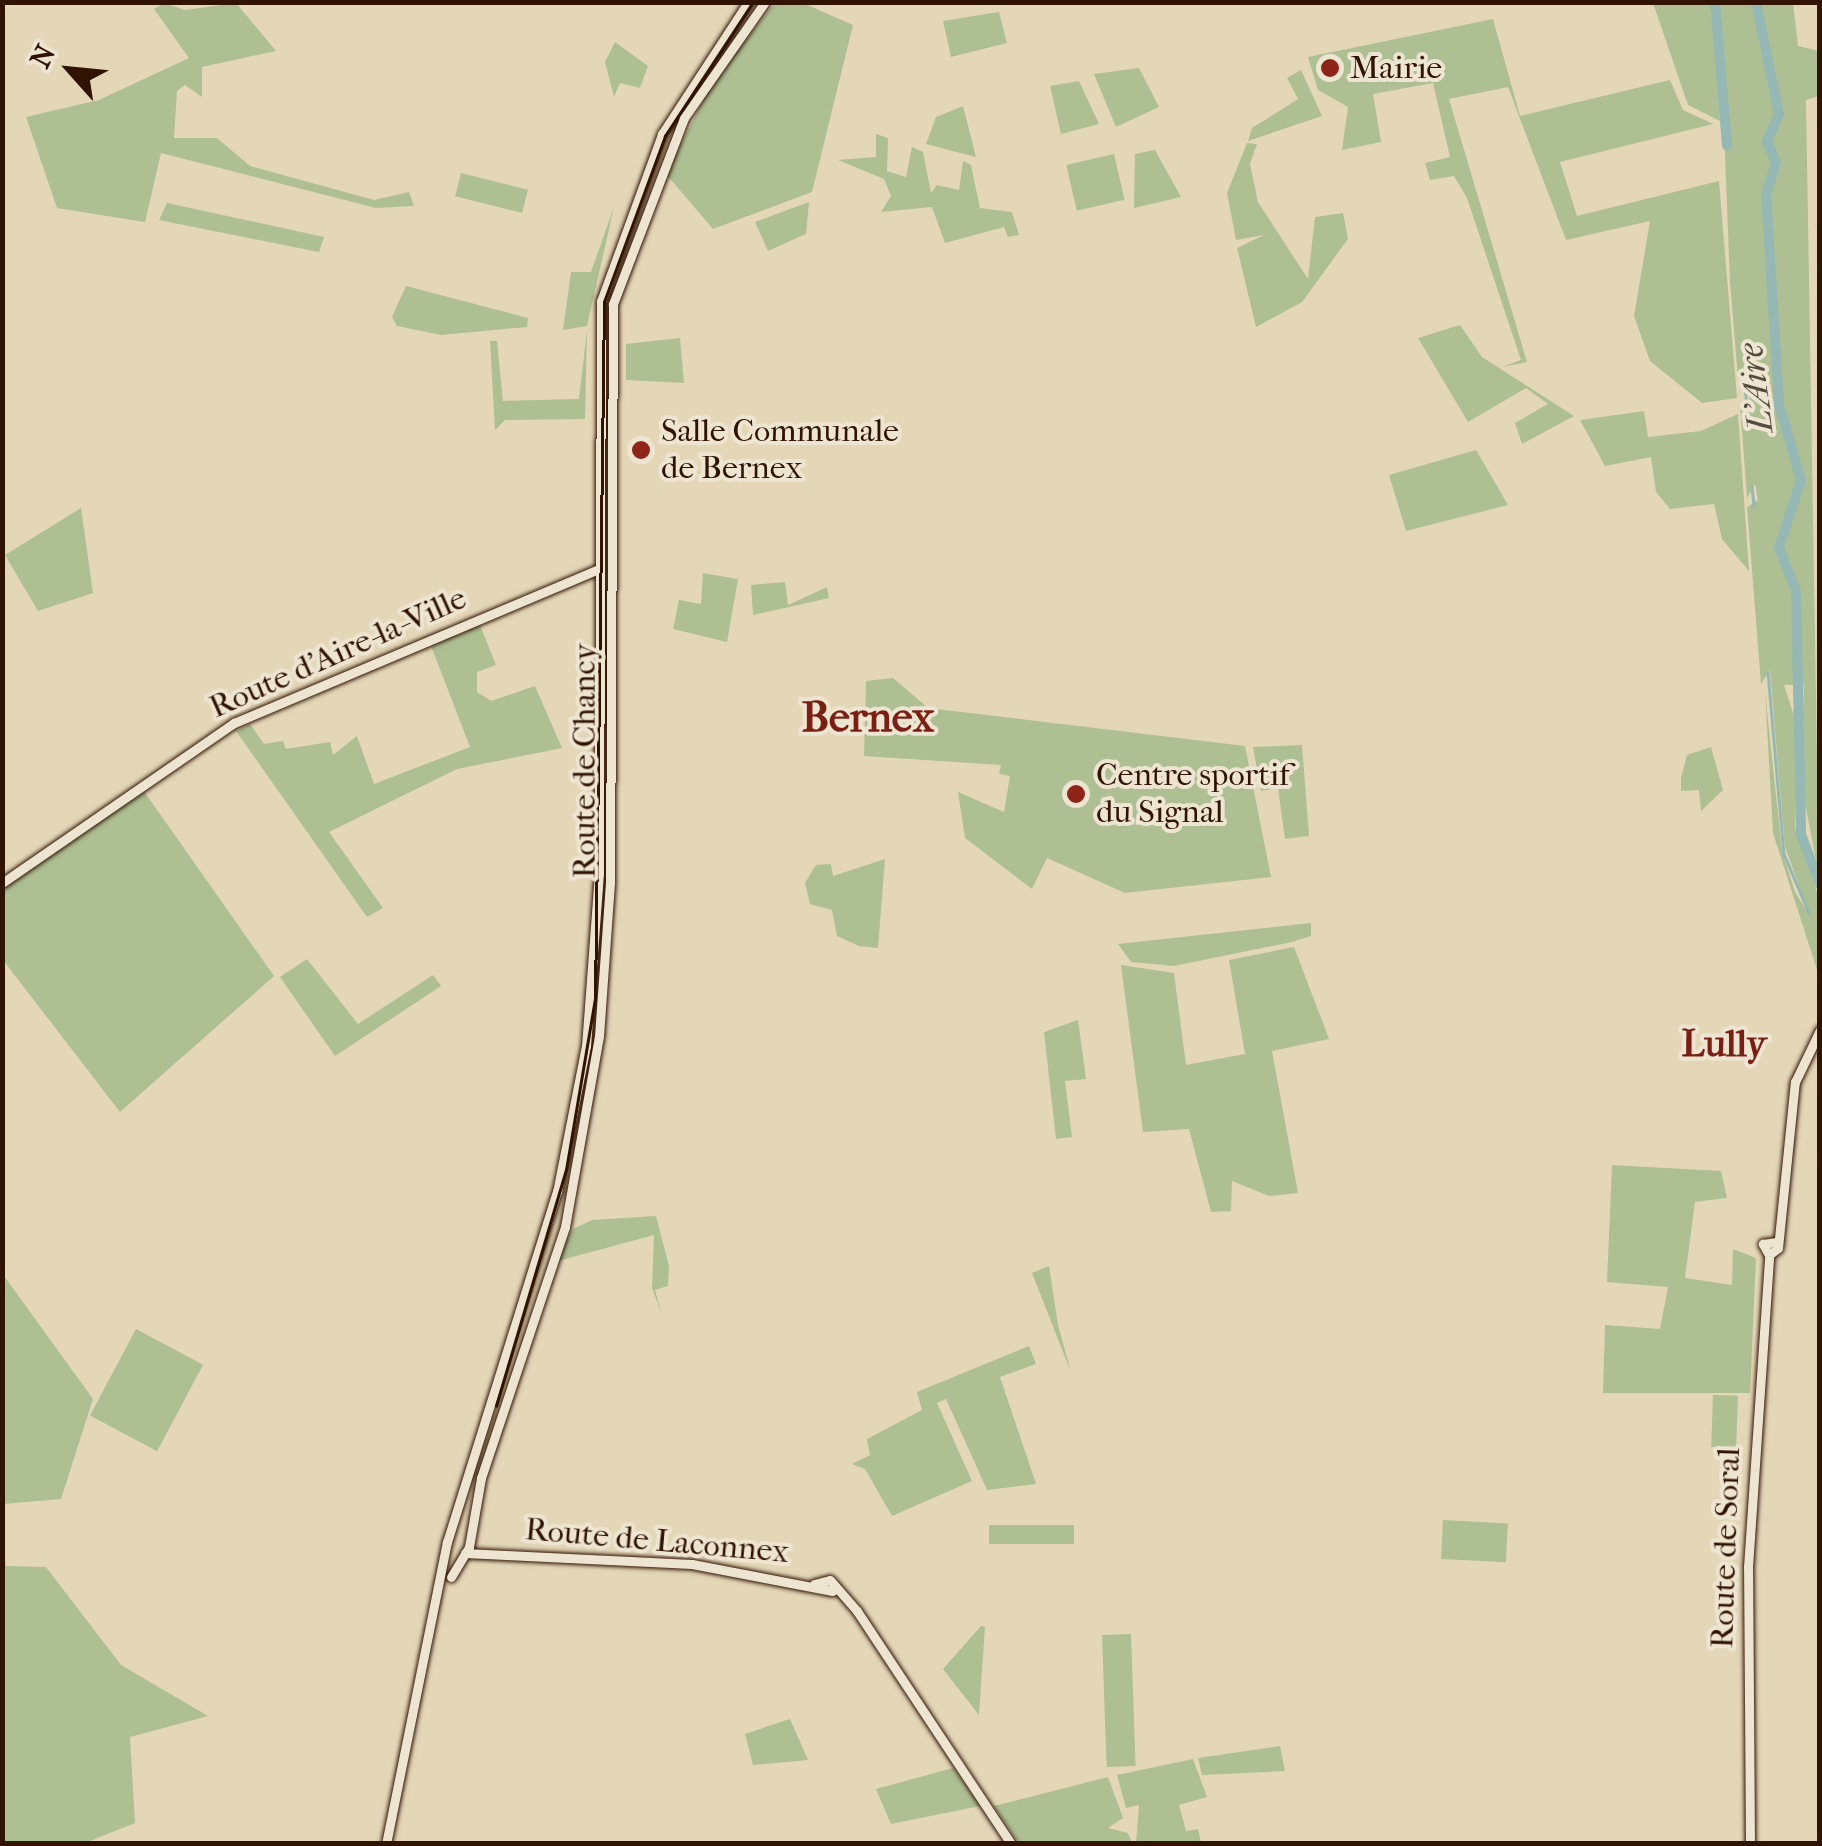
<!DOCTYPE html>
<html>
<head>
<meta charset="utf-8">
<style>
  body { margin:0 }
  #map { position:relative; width:1822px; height:1846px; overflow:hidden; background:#e4d7b8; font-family:"IM FELL French Canon",serif }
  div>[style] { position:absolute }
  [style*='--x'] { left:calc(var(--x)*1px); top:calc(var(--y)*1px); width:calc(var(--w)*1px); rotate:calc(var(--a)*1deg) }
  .green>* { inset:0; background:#aebf94; transform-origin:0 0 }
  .stream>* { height:2.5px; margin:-1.25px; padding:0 1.25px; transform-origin:1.25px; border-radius:1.25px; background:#96b8b4 }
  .river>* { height:10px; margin:-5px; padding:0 5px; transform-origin:5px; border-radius:5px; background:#96b8b4 }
  .roads { filter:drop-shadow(0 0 2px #301301) drop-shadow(0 0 2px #301301) }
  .secondary>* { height:9px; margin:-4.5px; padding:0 4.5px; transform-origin:4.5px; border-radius:4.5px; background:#ede5d1 }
  .tram>* { height:2.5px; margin:-1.25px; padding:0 1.25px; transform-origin:1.25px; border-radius:1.25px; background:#301301 }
  .dots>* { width:28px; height:28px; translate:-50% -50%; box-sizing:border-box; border:5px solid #ede5d1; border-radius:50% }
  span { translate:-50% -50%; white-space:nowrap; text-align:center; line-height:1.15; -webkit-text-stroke:8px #ede5d1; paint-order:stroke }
  .poi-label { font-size:32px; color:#301301 }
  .left { translate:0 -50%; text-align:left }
  .street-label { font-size:32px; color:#301301 }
  .water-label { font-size:35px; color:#544d40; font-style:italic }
  .quarter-label { font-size:38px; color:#7a1f14; font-weight:700 }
  .district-label { font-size:42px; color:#7a1f14; font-weight:700 }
  .frame { position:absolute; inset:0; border:5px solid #301301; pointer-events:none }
  .north { position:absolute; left:20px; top:20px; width:100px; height:100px; -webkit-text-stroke:8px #ede5d1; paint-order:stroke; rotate:297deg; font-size:28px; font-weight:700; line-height:40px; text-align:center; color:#301301 }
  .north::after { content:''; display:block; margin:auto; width:35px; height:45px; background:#301301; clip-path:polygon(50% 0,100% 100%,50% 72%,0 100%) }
</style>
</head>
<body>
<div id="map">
  <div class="green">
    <i style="clip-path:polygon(164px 3px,185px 10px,236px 3px,276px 51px,202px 67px,202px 97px,185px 85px,177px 91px,174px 138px,217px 138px,250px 166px,374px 200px,409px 192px,414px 206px,376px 208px,161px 153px,145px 222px,176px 227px,57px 208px,26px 117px,99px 100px,189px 58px,154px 9px)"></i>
    <i style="clip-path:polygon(775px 3px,803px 3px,853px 25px,812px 192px,713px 229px,666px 174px,714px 79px)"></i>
    <i style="clip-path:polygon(1653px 3px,1711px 3px,1720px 121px,1688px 105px)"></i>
    <i style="clip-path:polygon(1719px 3px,1793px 3px,1798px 46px,1819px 51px,1819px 96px,1806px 100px,1819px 876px,1801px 782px,1804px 685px,1784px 685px,1799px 731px,1795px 827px,1819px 898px,1819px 976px,1773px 833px,1765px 692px,1782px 851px,1795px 892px,1809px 914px,1785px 847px,1770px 670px,1761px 684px,1747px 507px,1758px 500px,1755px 484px,1747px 498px,1740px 405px,1751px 406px,1745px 372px,1738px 379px,1730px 282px)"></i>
    <i style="clip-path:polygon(999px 12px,1007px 43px,951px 57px,943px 21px)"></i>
    <i style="clip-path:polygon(1493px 19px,1520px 116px,1670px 80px,1683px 110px,1713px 124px,1560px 162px,1577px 216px,1719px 181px,1737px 398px,1702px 403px,1650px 361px,1634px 316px,1650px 221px,1566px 240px,1508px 87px,1449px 99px,1527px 362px,1502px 367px,1521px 360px,1467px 198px,1454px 176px,1430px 180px,1425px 163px,1450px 157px,1433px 83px,1373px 94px,1381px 142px,1342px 150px,1348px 107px,1318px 90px,1308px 57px)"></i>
    <i style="clip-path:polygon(615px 42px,648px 66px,640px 88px,620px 83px,614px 97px,605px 62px)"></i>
    <i style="clip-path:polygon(1139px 68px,1159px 107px,1116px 127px,1094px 74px)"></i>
    <i style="clip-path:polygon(1301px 70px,1322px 116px,1248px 141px,1252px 128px,1298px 99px,1287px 78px)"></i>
    <i style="clip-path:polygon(1079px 81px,1099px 124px,1061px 134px,1050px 86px)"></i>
    <i style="clip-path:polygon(963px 106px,976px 157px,926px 144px,936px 117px)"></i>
    <i style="clip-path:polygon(876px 134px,888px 138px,887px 171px,906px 177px,912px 147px,923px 152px,931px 193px,937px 185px,959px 190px,963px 161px,971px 165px,980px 208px,1012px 212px,1019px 235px,1008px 237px,1004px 227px,945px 243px,932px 207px,881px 212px,891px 196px,884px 179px,838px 160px,876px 157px)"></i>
    <i style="clip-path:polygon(1247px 143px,1257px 144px,1250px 164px,1258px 202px,1308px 279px,1315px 217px,1343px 213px,1348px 239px,1302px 302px,1256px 327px,1237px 248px,1264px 235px,1236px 240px,1227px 193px)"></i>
    <i style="clip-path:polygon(1155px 150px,1181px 197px,1134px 208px,1135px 154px)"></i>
    <i style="left:1114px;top:154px;width:47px;height:49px;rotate:77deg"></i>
    <i style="left:461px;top:173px;width:69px;height:24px;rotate:14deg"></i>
    <i style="clip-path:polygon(809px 202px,806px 234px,768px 251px,755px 222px)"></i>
    <i style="clip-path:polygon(167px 203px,324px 237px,319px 252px,159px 220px)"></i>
    <i style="clip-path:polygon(614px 207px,587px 326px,563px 330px,571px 272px,591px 272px)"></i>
    <i style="clip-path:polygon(406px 286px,528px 318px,527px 327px,441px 335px,397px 326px,392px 317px)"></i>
    <i style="clip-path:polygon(1460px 325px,1482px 357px,1574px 416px,1522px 444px,1515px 423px,1548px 404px,1526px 388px,1468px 422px,1418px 338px)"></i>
    <i style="clip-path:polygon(587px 330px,585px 419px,505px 420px,495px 430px,490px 341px,497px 341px,503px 401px,579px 399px)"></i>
    <i style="clip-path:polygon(680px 338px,684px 383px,626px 380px,626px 344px)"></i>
    <i style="clip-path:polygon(1644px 411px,1648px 437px,1701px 431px,1738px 414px,1749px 571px,1722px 539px,1714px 504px,1670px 509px,1656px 492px,1651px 457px,1605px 466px,1580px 420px)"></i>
    <i style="clip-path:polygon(1476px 450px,1508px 505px,1406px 531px,1389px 475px)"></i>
    <i style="clip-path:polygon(81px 508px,93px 593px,38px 611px,5px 555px)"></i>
    <i style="clip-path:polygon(703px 573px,738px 579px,727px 642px,673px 629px,679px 600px,701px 604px)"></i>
    <i style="clip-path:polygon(785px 582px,788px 605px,827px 587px,829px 598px,753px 615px,751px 585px)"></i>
    <i style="clip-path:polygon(480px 625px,496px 665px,477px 672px,477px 692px,491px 701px,535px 686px,562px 748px,457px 769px,329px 832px,383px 908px,367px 917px,236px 731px,250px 724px,264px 744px,283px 741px,286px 749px,330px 742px,333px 755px,357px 736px,374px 784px,470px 747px,431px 646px)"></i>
    <i style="clip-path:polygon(893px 678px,927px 707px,927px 718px,928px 708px,1245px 746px,1271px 877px,1125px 893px,1047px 858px,1032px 889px,965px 838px,958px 792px,1004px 812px,1010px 776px,999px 774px,1001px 765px,864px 756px,866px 681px)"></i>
    <i style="clip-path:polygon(1302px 745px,1309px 836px,1285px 839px,1278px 788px,1261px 791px,1253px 747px)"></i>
    <i style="clip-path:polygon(1711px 747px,1723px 790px,1701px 811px,1699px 790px,1681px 791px,1681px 778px,1687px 755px)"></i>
    <i style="clip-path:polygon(143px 790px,274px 976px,120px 1112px,3px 960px,2px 890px)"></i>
    <i style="clip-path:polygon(885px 859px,878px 948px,859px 946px,837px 936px,832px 910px,810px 904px,805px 883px,816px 865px,831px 864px,833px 876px)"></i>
    <i style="clip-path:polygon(1311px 923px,1311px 936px,1292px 942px,1174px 966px,1131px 962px,1118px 944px)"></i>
    <i style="clip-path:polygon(1294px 947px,1329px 1039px,1272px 1051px,1298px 1193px,1269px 1196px,1232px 1181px,1231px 1211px,1211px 1212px,1189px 1129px,1143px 1132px,1121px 965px,1174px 973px,1186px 1065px,1245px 1054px,1229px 960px)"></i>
    <i style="clip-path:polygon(307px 959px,358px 1024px,433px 975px,441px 986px,335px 1056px,280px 977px)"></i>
    <i style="clip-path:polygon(1078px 1020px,1086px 1079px,1065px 1081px,1072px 1137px,1056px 1139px,1044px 1032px)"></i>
    <i style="clip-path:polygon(1612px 1165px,1721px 1171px,1727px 1198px,1695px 1202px,1685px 1278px,1732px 1285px,1733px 1249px,1756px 1258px,1750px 1393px,1603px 1393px,1605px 1325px,1660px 1329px,1668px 1287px,1607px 1282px)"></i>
    <i style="clip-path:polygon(656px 1216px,669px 1266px,668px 1286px,655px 1290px,661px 1312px,652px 1288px,654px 1235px,554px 1262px,573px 1229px,592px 1220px)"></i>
    <i style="clip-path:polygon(1049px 1266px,1058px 1325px,1071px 1372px,1032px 1273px)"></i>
    <i style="clip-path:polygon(2px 1273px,93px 1399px,61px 1499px,3px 1504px)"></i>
    <i style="left:136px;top:1329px;width:76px;height:98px;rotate:28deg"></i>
    <i style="clip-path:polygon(1029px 1346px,1036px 1364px,1000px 1377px,1036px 1484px,987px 1490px,946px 1399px,937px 1403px,972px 1481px,892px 1516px,865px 1469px,852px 1464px,870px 1455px,867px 1439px,922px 1410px,917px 1392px)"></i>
    <i style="left:1713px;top:1395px;width:25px;height:52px;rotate:2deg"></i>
    <i style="left:1443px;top:1520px;width:65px;height:39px;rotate:3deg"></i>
    <i style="left:1074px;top:1525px;width:19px;height:85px;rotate:90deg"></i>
    <i style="clip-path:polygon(2px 1537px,6px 1566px,46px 1567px,121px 1665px,208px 1716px,130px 1737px,135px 1823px,85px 1843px,5px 1843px,3px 1836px)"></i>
    <i style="clip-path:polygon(981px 1626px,985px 1627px,979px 1715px,943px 1669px)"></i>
    <i style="left:1131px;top:1634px;width:132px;height:29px;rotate:88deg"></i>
    <i style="clip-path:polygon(790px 1719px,808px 1760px,753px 1765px,745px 1734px)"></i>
    <i style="clip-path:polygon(1280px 1746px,1285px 1771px,1202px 1775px,1198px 1758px)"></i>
    <i style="clip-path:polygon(1193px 1759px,1207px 1797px,1179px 1805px,1186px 1831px,1198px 1829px,1201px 1843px,1136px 1843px,1139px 1805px,1126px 1808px,1117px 1775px)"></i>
    <i style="clip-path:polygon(953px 1768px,980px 1806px,891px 1824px,876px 1789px)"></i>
    <i style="clip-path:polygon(1108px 1777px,1123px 1818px,1108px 1828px,1128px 1833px,1132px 1843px,1019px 1843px,994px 1806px)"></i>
  </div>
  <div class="stream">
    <i style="--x:1744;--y:377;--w:29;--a:84"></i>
    <i style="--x:1752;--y:486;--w:20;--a:84"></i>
    <i style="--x:1768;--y:672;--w:183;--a:85"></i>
    <i style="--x:1784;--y:854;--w:64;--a:67"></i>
  </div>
  <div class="river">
    <i style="--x:1715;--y:2;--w:144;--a:85.2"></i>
    <i style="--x:1756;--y:2;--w:114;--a:78.4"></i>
    <i style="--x:1779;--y:114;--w:30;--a:114"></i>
    <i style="--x:1767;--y:141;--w:23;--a:67"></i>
    <i style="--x:1776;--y:162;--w:34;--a:107"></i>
    <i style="--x:1766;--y:195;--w:209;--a:86.4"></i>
    <i style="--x:1779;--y:404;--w:79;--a:73.9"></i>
    <i style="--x:1801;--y:480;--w:71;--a:107.9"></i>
    <i style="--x:1779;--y:548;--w:46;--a:68.4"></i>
    <i style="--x:1796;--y:591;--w:243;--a:88.8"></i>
    <i style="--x:1801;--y:834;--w:54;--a:69.6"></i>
  </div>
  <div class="roads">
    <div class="secondary">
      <i style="--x:2;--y:883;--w:282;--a:-34.6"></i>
      <i style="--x:234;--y:723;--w:395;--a:-22.9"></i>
      <i style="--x:1769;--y:1255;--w:11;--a:-38"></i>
      <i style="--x:1778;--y:1248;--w:167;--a:-84.2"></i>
      <i style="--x:1795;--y:1082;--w:58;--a:-64.3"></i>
      <i style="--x:1769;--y:1255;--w:13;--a:-119"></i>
      <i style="--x:1763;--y:1244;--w:12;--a:-9"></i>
      <i style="--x:465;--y:1553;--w:227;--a:2.8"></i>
      <i style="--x:692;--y:1564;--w:143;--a:10.9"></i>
      <i style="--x:451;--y:1577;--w:35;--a:-59"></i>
      <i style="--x:469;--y:1547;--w:70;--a:-80.1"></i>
      <i style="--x:481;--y:1478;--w:265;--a:-71.5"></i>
      <i style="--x:565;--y:1227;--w:194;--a:-79.9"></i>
      <i style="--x:599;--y:1036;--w:155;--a:-85.9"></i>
      <i style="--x:610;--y:881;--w:577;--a:-89.7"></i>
      <i style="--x:613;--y:304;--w:199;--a:-69.1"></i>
      <i style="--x:684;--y:118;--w:141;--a:-55.1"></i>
      <i style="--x:814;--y:1584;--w:16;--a:-14"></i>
      <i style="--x:830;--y:1580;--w:41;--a:48.9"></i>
      <i style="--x:857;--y:1611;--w:279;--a:56.5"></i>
      <i style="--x:386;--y:1844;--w:308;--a:-78.6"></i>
      <i style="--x:447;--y:1542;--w:367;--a:-72.6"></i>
      <i style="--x:557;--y:1192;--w:149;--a:-78.8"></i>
      <i style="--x:586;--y:1046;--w:173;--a:-85.7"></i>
      <i style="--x:599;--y:873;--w:572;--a:-89.8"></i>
      <i style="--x:601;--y:301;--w:178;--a:-69.9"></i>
      <i style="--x:662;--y:134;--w:158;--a:-56.9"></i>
      <i style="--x:1750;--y:1844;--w:277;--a:-90.4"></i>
      <i style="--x:1748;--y:1567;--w:313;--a:-86.1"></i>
    </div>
  </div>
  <div class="tram">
    <i style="--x:496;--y:1406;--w:246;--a:-73.5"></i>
    <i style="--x:566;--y:1170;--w:173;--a:-80.4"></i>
    <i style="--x:595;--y:999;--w:697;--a:-89.26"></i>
    <i style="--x:604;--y:302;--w:177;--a:-69.8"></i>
    <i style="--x:665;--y:136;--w:160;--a:-56.7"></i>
  </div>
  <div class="dots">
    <i style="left:1330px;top:68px;background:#8f2418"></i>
    <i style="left:641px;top:450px;background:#8f2418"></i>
    <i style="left:1076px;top:794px;background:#8f2418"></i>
  </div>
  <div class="poi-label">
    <span class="left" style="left:1350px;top:68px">Mairie</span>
    <span class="left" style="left:661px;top:450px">Salle Communale<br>de Bernex</span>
    <span class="left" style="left:1096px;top:794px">Centre sportif<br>du Signal</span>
  </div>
  <div class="street-label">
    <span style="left:338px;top:653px;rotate:-24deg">Route d'Aire-la-Ville</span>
    <span style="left:585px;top:761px;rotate:-90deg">Route de Chancy</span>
    <span style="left:657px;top:1541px;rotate:5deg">Route de Laconnex</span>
    <span style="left:1726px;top:1548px;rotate:-88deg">Route de Soral</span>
  </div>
  <div class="water-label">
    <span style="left:1756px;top:388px;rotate:-97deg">L'Aire</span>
  </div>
  <div class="quarter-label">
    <span style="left:1724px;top:1044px">Lully</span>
  </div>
  <div class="district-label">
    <span style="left:868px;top:718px">Bernex</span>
  </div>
  <div class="frame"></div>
  <div class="north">N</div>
</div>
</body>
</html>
